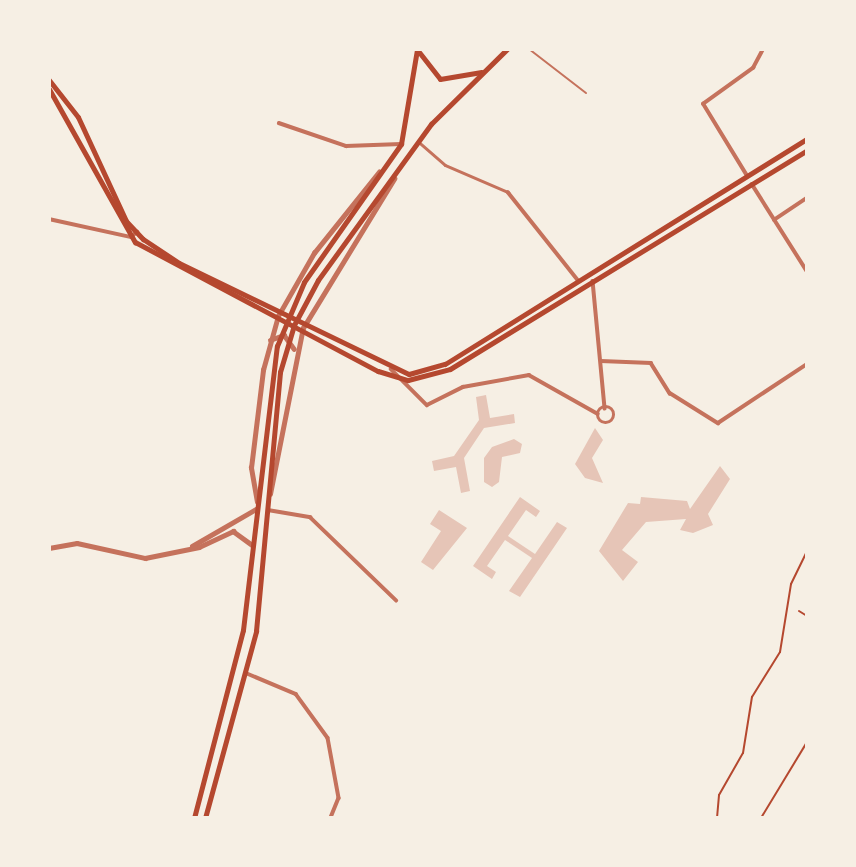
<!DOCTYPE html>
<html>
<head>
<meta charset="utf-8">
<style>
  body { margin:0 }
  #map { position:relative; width:856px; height:867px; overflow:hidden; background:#f6efe4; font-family:Roboto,sans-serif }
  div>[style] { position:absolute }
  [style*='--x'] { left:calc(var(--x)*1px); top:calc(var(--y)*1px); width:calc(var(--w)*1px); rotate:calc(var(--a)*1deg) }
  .building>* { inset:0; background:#e6c5b7 }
  .path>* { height:2px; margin:-1px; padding:0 1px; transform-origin:1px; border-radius:1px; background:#b5482f }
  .service>* { height:2px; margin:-1px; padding:0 1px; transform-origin:1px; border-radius:1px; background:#c5725c }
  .pedestrian>* { height:2.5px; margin:-1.25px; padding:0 1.25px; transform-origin:1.25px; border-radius:1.25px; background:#c5725c }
  .minor>* { height:3.5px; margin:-1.75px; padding:0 1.75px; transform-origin:1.75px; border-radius:1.75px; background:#c5725c }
  .minor>.ring { margin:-1.75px; padding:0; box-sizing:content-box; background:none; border:3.5px solid #c5725c; border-radius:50% }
  .tertiary>* { height:4.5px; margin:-2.25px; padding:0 2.25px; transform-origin:2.25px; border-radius:2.25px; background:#c5725c }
  .secondary>* { height:5px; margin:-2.5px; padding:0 2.5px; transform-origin:2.5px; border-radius:2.5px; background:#b5482f }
  .primary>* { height:5px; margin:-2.5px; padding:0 2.5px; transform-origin:2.5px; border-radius:2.5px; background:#b5482f }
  span { translate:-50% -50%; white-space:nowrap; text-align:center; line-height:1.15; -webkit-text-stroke:7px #f6efe4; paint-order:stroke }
  .frame { position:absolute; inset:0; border:51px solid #f6efe4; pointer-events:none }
</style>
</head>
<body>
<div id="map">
  <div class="building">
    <i style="clip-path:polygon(486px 395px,490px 418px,514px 414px,515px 423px,484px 428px,464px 458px,470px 491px,461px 493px,456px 467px,434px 471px,432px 461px,454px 456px,479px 420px,476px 397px)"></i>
    <i style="clip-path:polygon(595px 428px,603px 440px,592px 458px,603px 483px,585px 478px,575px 464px)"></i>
    <i style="clip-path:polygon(514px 439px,522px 444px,520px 453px,502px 457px,499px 482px,492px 487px,484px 482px,484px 458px,492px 447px)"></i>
    <i style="clip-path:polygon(720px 466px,730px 479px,708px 514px,713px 525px,693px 533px,680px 530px,686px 519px,646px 522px,622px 550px,638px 562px,623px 581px,599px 551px,628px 503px,640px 504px,641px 497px,687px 501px,690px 509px)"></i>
    <i style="clip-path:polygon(520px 497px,540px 511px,536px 517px,526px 510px,508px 536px,535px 554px,557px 522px,567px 528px,520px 597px,509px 591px,532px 558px,505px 540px,487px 566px,496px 572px,492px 579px,473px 566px)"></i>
    <i style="clip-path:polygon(439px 510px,467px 528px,433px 570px,421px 562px,441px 531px,430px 524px)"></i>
  </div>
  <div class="path">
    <i style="--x:799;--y:611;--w:9;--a:32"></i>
    <i style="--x:717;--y:818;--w:23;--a:-85"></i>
    <i style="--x:719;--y:795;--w:48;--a:-60.3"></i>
    <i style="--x:743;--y:753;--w:57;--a:-80.9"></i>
    <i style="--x:752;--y:697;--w:53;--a:-58.1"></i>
    <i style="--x:780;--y:652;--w:69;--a:-80.8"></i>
    <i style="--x:791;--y:584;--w:37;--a:-64"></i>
    <i style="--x:761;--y:818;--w:89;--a:-58.8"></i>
  </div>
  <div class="service">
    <i style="--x:529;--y:49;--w:72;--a:37.7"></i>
  </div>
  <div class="pedestrian">
    <i style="--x:420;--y:143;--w:33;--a:41"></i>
    <i style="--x:445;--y:165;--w:69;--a:23.2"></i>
  </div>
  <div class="minor">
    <i style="--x:279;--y:123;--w:71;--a:18.9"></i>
    <i style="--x:346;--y:146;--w:55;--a:-2.1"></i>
    <i style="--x:747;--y:176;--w:84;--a:-121.4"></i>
    <i style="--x:703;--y:104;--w:62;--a:-35.8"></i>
    <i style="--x:753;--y:68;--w:21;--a:-62"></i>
    <i style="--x:752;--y:184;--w:103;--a:57.7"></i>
    <i style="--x:508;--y:192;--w:112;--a:51.5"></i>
    <i style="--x:49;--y:219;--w:84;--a:12.4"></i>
    <i style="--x:131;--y:237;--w:8;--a:-40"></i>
    <i style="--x:774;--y:220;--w:40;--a:-34"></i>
    <i style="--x:593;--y:281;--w:128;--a:84.6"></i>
    <i style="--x:601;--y:361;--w:50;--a:2.3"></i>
    <i style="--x:651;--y:363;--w:36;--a:58"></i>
    <i style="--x:670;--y:393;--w:57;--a:32"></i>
    <i style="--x:718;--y:423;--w:107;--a:-33.5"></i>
    <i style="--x:391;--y:369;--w:51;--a:45"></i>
    <i style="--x:427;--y:405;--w:40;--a:-26.6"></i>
    <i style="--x:463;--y:387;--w:67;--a:-10.3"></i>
    <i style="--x:529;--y:375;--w:79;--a:29.5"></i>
    <i class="ring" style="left:598px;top:407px;width:12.5px;height:12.5px"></i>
    <i style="--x:268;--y:510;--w:43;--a:9.5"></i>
    <i style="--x:310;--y:517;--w:120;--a:44"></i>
    <i style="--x:246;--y:673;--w:54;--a:22.8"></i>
    <i style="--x:296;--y:694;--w:54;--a:54"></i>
    <i style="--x:328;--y:738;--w:61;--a:79.6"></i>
    <i style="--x:339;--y:798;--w:22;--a:112"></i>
  </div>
  <div class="tertiary">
    <i style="--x:270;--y:340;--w:15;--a:-20"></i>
    <i style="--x:284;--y:335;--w:17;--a:54"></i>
    <i style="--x:270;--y:494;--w:169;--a:-78.8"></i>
    <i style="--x:303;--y:328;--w:175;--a:-58.6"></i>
    <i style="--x:257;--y:502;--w:35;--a:-100"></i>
    <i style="--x:251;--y:468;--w:99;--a:-83"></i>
    <i style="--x:263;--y:370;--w:56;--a:-74.5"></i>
    <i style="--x:278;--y:316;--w:73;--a:-60.3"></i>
    <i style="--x:314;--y:253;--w:104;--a:-51.3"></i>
    <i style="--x:192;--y:546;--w:74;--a:-30"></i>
    <i style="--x:49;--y:548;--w:28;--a:-10"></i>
    <i style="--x:77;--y:543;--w:70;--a:12.4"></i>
    <i style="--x:145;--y:558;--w:55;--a:-11.5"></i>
    <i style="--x:199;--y:547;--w:38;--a:-25"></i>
    <i style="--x:233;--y:531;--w:24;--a:36"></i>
  </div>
  <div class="secondary">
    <i style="--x:49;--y:80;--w:47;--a:51.9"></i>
    <i style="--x:78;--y:117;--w:115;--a:65.2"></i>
    <i style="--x:126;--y:221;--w:25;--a:47"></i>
    <i style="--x:143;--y:239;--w:43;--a:33.7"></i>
    <i style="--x:179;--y:263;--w:255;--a:25.8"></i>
    <i style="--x:409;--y:374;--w:37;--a:-16"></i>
    <i style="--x:445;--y:364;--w:426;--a:-31.9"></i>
    <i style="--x:49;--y:89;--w:176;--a:60.7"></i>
    <i style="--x:135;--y:242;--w:275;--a:28"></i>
    <i style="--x:378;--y:371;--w:31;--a:17"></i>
    <i style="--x:408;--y:380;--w:43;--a:-14.7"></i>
    <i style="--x:450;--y:369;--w:419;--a:-31.5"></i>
  </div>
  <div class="primary">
    <i style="--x:419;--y:52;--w:34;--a:52"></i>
    <i style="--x:440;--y:79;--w:42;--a:-9.7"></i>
    <i style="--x:194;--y:818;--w:194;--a:-75.4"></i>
    <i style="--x:243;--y:630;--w:286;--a:-83.2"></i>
    <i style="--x:277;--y:346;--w:69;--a:-67.1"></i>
    <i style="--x:304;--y:282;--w:169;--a:-54.9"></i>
    <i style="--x:401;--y:144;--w:96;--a:-80.4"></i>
    <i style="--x:205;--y:818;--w:194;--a:-74.7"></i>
    <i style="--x:256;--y:631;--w:260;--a:-84.7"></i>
    <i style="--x:280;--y:372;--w:49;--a:-73.4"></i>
    <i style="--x:294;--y:325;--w:51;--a:-61.9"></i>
    <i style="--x:318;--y:280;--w:193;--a:-54.1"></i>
    <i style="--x:431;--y:124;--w:107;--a:-44.6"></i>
  </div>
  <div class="frame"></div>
</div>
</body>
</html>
